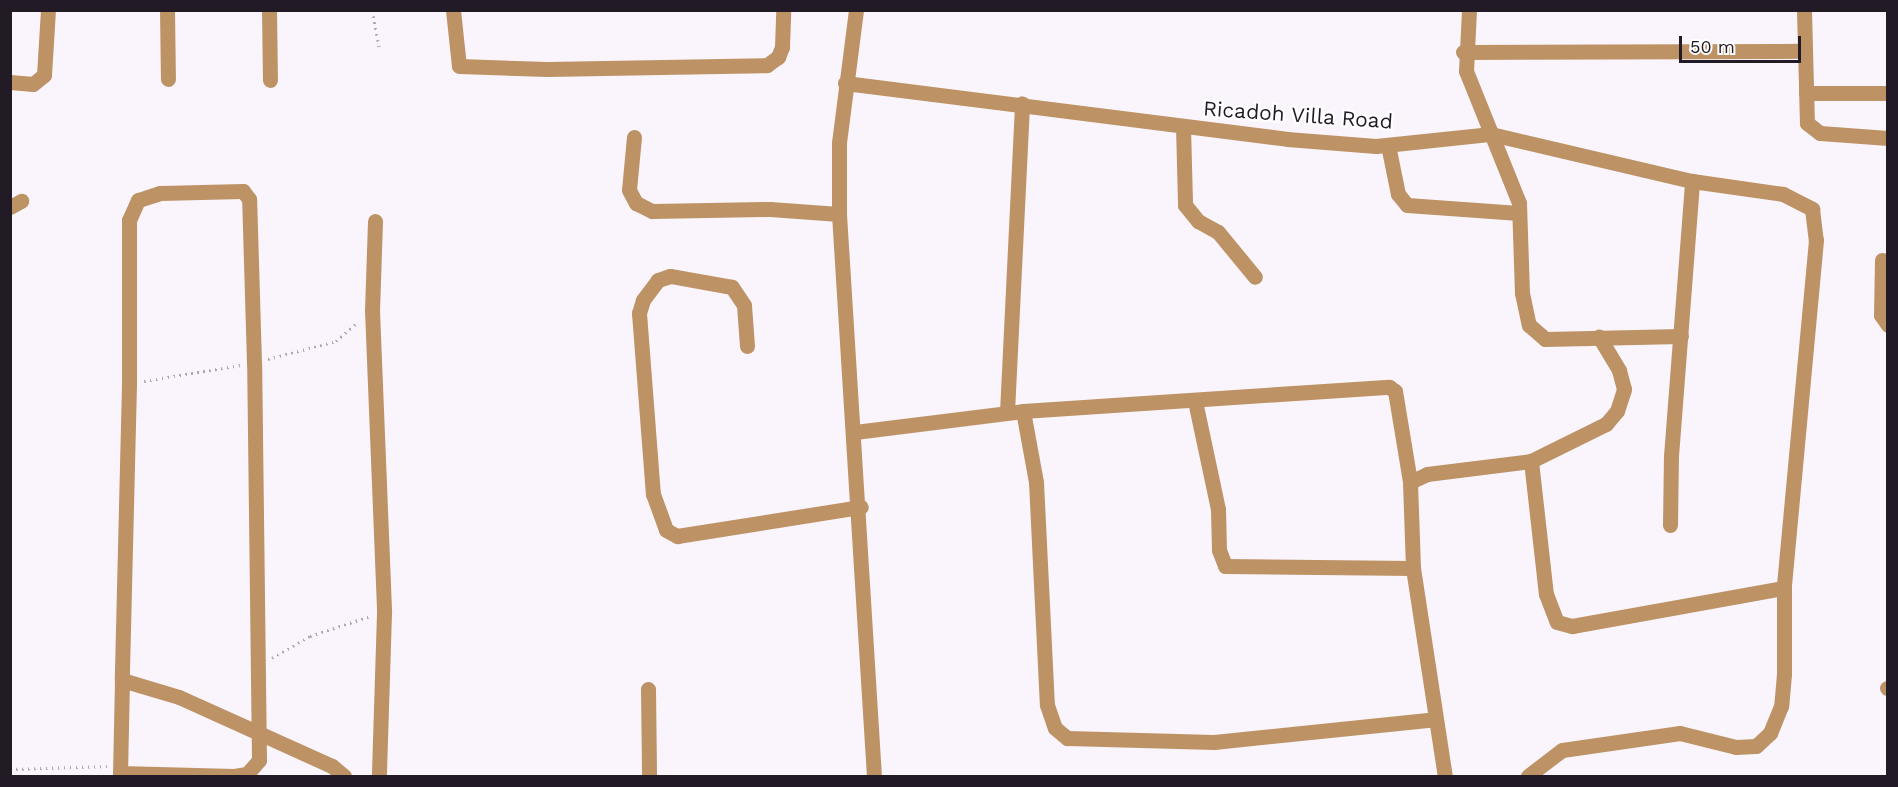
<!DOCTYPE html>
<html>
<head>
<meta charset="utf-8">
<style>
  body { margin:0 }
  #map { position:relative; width:1898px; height:787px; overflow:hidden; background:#faf5fc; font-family:"Work Sans",sans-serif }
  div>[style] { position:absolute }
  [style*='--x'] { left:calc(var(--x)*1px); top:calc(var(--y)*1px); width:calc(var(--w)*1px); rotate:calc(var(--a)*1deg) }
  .path>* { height:3px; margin-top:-1.5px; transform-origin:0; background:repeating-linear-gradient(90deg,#aea8b1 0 1.5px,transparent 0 6px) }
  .minor>* { height:15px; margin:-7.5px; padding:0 7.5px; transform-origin:7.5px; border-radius:7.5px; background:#bd9366 }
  span { translate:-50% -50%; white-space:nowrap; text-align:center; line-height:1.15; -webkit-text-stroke:4.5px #fff; paint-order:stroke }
  .street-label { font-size:21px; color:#221a25 }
  .frame { position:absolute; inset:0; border:12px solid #221a25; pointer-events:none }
  .scale { position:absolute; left:1679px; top:36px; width:122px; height:27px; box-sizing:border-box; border:3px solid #221a25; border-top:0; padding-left:8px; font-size:18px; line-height:21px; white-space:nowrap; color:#221a25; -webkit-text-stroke:4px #fff; paint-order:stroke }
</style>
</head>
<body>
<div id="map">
  <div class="path">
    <i style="--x:372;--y:10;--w:38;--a:79"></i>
    <i style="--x:268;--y:359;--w:70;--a:-14.8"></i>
    <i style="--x:336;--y:341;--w:28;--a:-41"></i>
    <i style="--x:144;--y:381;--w:98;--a:-9.4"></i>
    <i style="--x:272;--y:658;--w:44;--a:-30.1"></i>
    <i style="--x:310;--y:636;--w:64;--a:-18.2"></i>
    <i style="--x:10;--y:769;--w:97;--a:-1.8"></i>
  </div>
  <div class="minor">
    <i style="--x:167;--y:10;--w:69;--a:89.2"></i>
    <i style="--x:269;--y:10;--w:70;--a:89.2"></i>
    <i style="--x:453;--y:10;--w:56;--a:83.9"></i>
    <i style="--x:459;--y:66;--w:88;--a:2"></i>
    <i style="--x:547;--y:69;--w:220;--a:-1"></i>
    <i style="--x:767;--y:65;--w:14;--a:-36"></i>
    <i style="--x:778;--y:57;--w:11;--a:-68"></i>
    <i style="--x:782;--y:47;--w:37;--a:-88"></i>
    <i style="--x:856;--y:10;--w:134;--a:97.3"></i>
    <i style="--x:839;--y:143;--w:71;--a:90"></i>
    <i style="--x:839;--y:214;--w:563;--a:86.44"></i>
    <i style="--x:1469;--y:10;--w:61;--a:92.8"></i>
    <i style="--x:1466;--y:71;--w:142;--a:68.1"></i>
    <i style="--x:1519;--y:203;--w:90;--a:88.1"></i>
    <i style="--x:1522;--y:293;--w:33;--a:78"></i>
    <i style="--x:1529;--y:325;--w:21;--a:41"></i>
    <i style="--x:1545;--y:339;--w:136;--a:-1.3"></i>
    <i style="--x:1804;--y:10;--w:113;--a:88.5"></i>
    <i style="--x:1807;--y:123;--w:16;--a:38"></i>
    <i style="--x:1820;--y:133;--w:68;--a:4.2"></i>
    <i style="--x:1463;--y:52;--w:342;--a:-0.2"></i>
    <i style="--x:10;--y:82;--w:23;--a:5"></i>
    <i style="--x:33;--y:84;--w:14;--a:-39"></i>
    <i style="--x:44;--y:75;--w:65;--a:-86.5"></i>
    <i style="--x:845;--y:83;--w:446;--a:7.2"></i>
    <i style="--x:1287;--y:139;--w:89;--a:4.5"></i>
    <i style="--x:1376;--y:146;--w:116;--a:-6"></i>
    <i style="--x:1491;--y:134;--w:206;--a:13.2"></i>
    <i style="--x:1692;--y:181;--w:92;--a:8.1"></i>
    <i style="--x:1783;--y:194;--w:33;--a:27"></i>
    <i style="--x:1812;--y:209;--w:31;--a:83"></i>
    <i style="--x:1816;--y:240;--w:349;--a:95.3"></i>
    <i style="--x:1784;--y:588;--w:86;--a:90"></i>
    <i style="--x:1784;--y:674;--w:32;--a:95"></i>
    <i style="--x:1781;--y:706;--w:29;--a:112"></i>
    <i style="--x:1770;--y:733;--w:19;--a:137"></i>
    <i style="--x:1756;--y:746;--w:20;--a:177"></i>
    <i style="--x:1736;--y:747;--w:58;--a:-166"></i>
    <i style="--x:1680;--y:733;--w:119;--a:171.8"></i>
    <i style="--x:1562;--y:750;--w:43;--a:142.6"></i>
    <i style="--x:1806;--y:93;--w:82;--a:0"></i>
    <i style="--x:1183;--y:126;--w:79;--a:88.5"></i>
    <i style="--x:1185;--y:205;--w:21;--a:51"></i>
    <i style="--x:1198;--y:221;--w:23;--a:29"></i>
    <i style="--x:1218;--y:232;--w:58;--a:50.6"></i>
    <i style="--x:634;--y:137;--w:53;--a:95.4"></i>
    <i style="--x:629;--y:190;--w:15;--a:62"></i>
    <i style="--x:636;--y:203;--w:18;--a:27"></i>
    <i style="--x:652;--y:211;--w:118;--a:-1"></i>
    <i style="--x:770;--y:209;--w:69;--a:4.1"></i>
    <i style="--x:1388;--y:145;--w:50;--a:78.5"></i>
    <i style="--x:1398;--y:194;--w:14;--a:51"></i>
    <i style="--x:1407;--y:205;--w:112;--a:4.1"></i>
    <i style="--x:10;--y:207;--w:13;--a:-29"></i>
    <i style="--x:375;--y:221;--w:89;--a:91.9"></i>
    <i style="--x:372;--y:310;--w:303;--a:87.7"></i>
    <i style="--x:384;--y:613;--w:163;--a:91.8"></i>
    <i style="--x:1882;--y:260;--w:55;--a:91"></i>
    <i style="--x:1881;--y:315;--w:12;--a:55"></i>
    <i style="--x:747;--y:346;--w:41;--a:-94.2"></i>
    <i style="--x:744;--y:305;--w:22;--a:-124"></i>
    <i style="--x:732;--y:287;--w:63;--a:-169.9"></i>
    <i style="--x:670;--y:276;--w:13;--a:162"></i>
    <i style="--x:658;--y:280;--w:25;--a:127"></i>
    <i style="--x:643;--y:300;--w:14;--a:107"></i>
    <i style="--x:639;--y:313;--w:182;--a:85.6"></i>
    <i style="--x:653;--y:494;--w:38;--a:70"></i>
    <i style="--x:666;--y:530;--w:13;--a:29"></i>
    <i style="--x:677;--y:536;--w:186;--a:-9"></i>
    <i style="--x:1195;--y:401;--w:110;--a:78"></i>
    <i style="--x:1218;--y:509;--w:41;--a:88.6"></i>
    <i style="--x:1219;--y:550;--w:17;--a:69"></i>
    <i style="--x:1225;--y:566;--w:188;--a:0.6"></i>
    <i style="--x:1023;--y:411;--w:72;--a:79.6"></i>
    <i style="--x:1036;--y:482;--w:223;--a:87.2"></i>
    <i style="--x:1047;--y:705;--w:24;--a:71"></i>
    <i style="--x:1055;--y:728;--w:16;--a:40"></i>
    <i style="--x:1067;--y:738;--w:147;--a:1.6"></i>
    <i style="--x:1214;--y:742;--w:222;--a:-5.9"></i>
    <i style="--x:1007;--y:412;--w:309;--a:-87.2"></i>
    <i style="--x:855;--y:432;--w:169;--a:-7.1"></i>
    <i style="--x:1023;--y:411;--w:367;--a:-3.8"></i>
    <i style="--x:1389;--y:387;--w:7;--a:34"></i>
    <i style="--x:1395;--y:391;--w:92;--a:80.6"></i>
    <i style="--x:1410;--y:482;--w:86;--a:88"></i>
    <i style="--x:1413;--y:568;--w:210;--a:81.3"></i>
    <i style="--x:1531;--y:461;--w:134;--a:83.6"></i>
    <i style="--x:1546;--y:594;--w:30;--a:69"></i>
    <i style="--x:1557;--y:622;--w:16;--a:15"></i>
    <i style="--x:1572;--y:626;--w:215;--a:-10.2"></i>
    <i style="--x:1410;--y:482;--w:19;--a:-25"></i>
    <i style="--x:1427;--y:474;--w:105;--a:-7.1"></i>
    <i style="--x:1531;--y:461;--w:84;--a:-26.3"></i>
    <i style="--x:1606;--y:424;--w:17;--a:-50"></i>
    <i style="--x:1617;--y:411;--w:23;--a:-72"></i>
    <i style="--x:1624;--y:389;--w:20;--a:-105"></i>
    <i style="--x:1619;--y:370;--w:39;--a:-121"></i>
    <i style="--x:1670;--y:525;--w:69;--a:-89.2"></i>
    <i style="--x:1671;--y:456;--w:276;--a:-85.6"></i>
    <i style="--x:122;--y:680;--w:59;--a:16.6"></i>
    <i style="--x:179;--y:697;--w:168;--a:24.3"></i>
    <i style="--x:332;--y:766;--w:16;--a:40"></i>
    <i style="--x:1887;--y:688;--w:1;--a:0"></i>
    <i style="--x:648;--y:689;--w:87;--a:89.3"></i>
    <i style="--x:120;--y:773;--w:114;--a:1.5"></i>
    <i style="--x:234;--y:776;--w:13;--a:-9"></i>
    <i style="--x:247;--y:774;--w:18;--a:-49"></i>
    <i style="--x:259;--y:760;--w:397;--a:-90.7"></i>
    <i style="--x:254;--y:363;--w:164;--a:-91.7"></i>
    <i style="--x:249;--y:199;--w:10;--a:-127"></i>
    <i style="--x:243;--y:191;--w:83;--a:178.6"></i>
    <i style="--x:160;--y:193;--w:23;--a:162"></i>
    <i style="--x:138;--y:200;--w:22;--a:114"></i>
    <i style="--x:129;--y:220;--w:164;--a:90"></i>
    <i style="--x:129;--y:384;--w:296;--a:91.4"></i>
    <i style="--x:122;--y:680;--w:93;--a:91.2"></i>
    <i style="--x:120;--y:773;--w:3;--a:90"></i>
  </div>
  <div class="street-label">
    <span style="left:1298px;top:115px;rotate:4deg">Ricadoh Villa Road</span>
  </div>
  <div class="frame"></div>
  <div class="scale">50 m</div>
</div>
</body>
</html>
